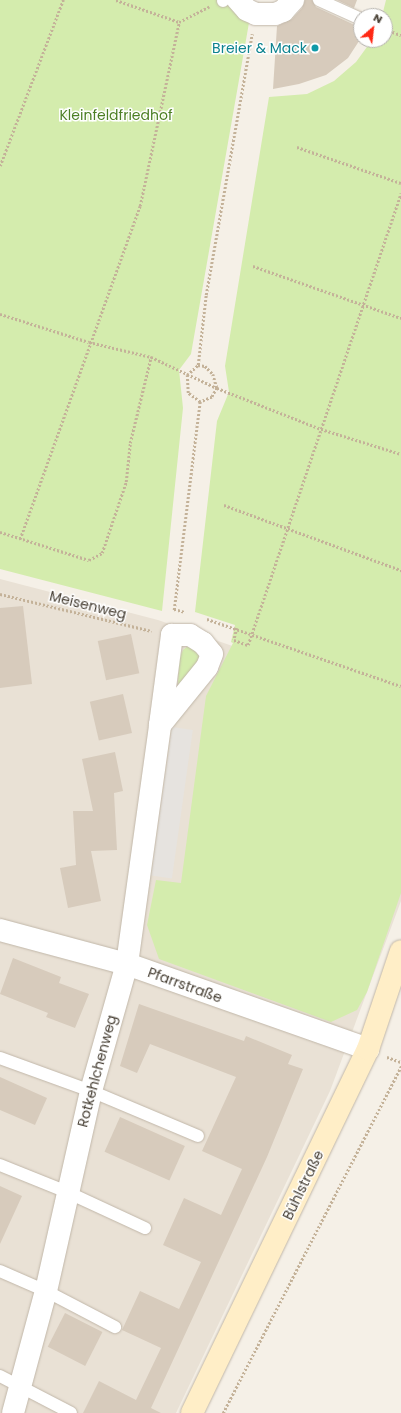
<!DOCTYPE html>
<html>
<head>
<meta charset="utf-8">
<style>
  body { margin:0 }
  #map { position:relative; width:401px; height:1413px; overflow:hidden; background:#f5f0e7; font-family:Poppins,sans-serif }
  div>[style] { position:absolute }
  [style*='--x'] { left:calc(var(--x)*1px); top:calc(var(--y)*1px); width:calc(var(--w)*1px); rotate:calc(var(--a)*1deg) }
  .residential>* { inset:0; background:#e9e1d5 }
  .green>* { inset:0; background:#d4ecad }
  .parking>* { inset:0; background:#e6e3df; transform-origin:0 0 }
  .building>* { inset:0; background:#d7cbbc; transform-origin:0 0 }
  .path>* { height:2.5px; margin-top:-1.25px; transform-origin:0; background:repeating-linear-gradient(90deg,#c4b299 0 2px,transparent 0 4px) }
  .roads { filter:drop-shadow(0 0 1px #c1b7a9) drop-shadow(0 0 1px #c1b7a9) }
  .service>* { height:12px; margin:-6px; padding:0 6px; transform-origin:6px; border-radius:6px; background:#fff }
  .minor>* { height:22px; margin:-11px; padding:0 11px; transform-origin:11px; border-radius:11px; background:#fff }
  .secondary>* { height:22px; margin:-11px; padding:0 11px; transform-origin:11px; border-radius:11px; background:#ffeec7 }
  .dots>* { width:11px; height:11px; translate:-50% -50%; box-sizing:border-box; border:2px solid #fff; border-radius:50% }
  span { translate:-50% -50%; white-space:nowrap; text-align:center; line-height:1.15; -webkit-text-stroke:3px #fff; paint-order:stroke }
  .culture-label { font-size:14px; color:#0d838f }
  .right { translate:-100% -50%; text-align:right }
  .park-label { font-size:14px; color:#4c7f24 }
  .street-label { font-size:14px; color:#484035 }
  .north { position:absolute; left:353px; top:8px; width:40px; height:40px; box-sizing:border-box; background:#fff; border:1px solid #b6b3ae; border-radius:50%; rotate:28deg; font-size:11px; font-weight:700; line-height:16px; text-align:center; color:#484035 }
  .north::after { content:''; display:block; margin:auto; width:14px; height:18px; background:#ff2814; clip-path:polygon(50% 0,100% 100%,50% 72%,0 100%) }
</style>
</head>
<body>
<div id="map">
  <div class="residential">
    <i style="clip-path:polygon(0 579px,158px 620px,401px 705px,401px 901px,330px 1091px,176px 1413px,0 1413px)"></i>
  </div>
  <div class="green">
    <i style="clip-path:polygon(0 0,222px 0,250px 17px,191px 354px,179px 370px,183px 408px,162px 611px,0 569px)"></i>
    <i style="clip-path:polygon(386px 0,401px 0,401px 893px,367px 992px,357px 1010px,331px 1022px,159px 959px,147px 925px,156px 880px,181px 883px,206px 696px,233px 643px,231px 642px,235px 625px,195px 612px,217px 421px,229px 392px,225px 366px,269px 97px,307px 94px,334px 81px,356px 62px,372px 40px,385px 40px,385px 16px,382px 16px)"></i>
    <i style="clip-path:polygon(188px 646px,200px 652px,200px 662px,181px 685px,178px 684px,179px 659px,183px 650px)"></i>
  </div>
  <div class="parking">
    <i style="left:172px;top:727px;width:21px;height:150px;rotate:8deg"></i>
  </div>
  <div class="building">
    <i style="clip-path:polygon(305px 0,312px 0,316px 7px,361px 28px,361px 38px,348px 58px,326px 75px,299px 84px,273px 89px,277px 26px,292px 19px,302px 8px)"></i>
    <i style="clip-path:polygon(337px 0,357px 0,354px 8px)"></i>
    <i style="clip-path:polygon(23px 606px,32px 684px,0 688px,0 608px)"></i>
    <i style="left:131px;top:634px;width:40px;height:34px;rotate:78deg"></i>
    <i style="left:123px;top:694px;width:40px;height:34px;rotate:77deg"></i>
    <i style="clip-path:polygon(115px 752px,123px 791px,114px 793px,117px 850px,91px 851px,101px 901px,68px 908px,60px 868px,76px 865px,73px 811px,93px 811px,82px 759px)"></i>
    <i style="clip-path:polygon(13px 958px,61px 977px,59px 983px,89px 994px,75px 1028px,46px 1017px,48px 1013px,0 994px)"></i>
    <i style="clip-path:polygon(139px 1004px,244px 1041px,246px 1036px,292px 1055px,288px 1064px,303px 1069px,267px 1157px,151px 1408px,161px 1413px,83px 1413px,99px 1381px,136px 1400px,161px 1348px,122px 1330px,140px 1291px,179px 1309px,201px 1262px,163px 1245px,184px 1198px,221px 1215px,242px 1169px,202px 1151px,236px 1077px,150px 1044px,137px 1073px,120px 1066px)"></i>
    <i style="clip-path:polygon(0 1077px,47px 1098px,35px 1125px,0 1110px)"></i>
    <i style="left:120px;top:1117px;width:71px;height:38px;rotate:24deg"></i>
    <i style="clip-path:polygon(0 1186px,22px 1196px,0 1244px)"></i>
    <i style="left:65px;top:1313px;width:42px;height:38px;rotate:27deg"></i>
  </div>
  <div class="path">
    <i style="--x:116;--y:0;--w:67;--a:19.2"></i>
    <i style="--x:179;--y:22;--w:34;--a:-27"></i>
    <i style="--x:385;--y:29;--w:17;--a:21"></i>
    <i style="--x:297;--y:147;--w:110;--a:19.1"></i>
    <i style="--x:0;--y:166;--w:178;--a:-69.2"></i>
    <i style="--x:253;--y:266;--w:157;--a:19.4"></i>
    <i style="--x:0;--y:314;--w:93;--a:17.5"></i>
    <i style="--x:89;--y:342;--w:64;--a:13.6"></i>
    <i style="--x:151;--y:357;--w:73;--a:25.2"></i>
    <i style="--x:217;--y:388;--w:112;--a:21.5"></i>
    <i style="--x:321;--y:429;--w:84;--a:17.4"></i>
    <i style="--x:198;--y:365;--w:70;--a:-83.5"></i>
    <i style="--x:206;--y:295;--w:265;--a:-80"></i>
    <i style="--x:198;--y:365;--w:7;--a:8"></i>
    <i style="--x:205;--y:366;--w:11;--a:45"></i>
    <i style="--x:213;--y:374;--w:15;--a:74"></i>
    <i style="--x:217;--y:388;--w:10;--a:119"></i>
    <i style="--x:212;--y:397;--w:13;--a:157"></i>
    <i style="--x:200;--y:402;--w:15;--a:-143"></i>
    <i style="--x:188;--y:393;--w:18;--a:-93"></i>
    <i style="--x:187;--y:375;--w:15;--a:-42"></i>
    <i style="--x:224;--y:505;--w:189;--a:20.2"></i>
    <i style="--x:0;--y:532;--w:93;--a:17.5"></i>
    <i style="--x:89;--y:560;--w:15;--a:-28"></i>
    <i style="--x:102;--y:553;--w:75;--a:-71.3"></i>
    <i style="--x:126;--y:482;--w:39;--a:-84"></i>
    <i style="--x:130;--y:443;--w:89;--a:-76.3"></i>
    <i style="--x:20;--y:539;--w:354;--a:-70.2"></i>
    <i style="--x:140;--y:206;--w:188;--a:-78"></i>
    <i style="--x:0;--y:594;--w:156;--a:13.7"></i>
    <i style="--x:174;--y:609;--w:11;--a:15"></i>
    <i style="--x:174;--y:610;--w:210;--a:-82.9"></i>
    <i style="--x:207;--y:619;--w:205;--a:19.1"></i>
    <i style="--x:237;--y:628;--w:12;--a:104"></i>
    <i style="--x:234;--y:640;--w:15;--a:20"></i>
    <i style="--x:248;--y:645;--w:477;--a:-71.3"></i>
    <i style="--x:387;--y:1057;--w:15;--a:20"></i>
    <i style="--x:223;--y:1413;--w:390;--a:-62.8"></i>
  </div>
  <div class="roads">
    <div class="service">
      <i style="--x:319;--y:0;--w:46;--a:24.3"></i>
      <i style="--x:223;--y:1;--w:1;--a:-45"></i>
      <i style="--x:0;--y:1058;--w:97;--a:19.9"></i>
      <i style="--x:91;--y:1091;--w:116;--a:22.8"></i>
      <i style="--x:0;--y:1165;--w:72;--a:21.9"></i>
      <i style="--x:67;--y:1192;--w:86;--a:24.8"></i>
      <i style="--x:0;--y:1271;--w:50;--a:23.5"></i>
      <i style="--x:46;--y:1291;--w:78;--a:27.6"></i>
      <i style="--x:0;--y:1376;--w:80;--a:27.5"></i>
    </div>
    <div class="minor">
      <i style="--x:238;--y:0;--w:13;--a:48"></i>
      <i style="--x:247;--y:10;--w:10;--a:24"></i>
      <i style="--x:256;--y:14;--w:19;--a:0"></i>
      <i style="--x:275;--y:14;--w:9;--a:-21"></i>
      <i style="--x:283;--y:11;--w:15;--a:-48"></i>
      <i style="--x:0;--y:930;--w:131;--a:15"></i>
      <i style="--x:127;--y:964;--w:256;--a:19.4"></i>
      <i style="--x:13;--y:1413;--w:126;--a:-74.9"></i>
      <i style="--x:46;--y:1291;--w:205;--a:-77.3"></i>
      <i style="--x:91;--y:1091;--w:132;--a:-74.2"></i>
      <i style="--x:127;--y:964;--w:241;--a:-82.1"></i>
      <i style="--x:160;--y:725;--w:91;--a:-82.4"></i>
      <i style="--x:172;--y:635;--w:18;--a:0"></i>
      <i style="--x:190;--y:635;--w:15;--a:32"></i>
      <i style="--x:203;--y:643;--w:14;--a:51"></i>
      <i style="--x:212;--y:654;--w:14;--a:111"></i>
      <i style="--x:207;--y:667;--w:75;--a:129"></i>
    </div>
    <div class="secondary">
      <i style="--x:192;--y:1413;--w:404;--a:-64.2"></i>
      <i style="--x:368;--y:1049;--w:103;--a:-71.4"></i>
    </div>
  </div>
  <div class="dots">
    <i style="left:315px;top:48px;background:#0f9aa8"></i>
  </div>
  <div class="culture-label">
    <span class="right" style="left:307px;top:48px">Breier &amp; Mack</span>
  </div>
  <div class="park-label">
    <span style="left:116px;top:115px">Kleinfeldfriedhof</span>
  </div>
  <div class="street-label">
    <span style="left:88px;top:605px;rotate:14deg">Meisenweg</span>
    <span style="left:185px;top:985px;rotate:20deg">Pfarrstraße</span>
    <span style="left:97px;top:1071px;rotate:-75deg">Rotkehlchenweg</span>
    <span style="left:303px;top:1185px;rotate:-64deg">Bühlstraße</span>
  </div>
  <div class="north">N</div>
</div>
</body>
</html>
